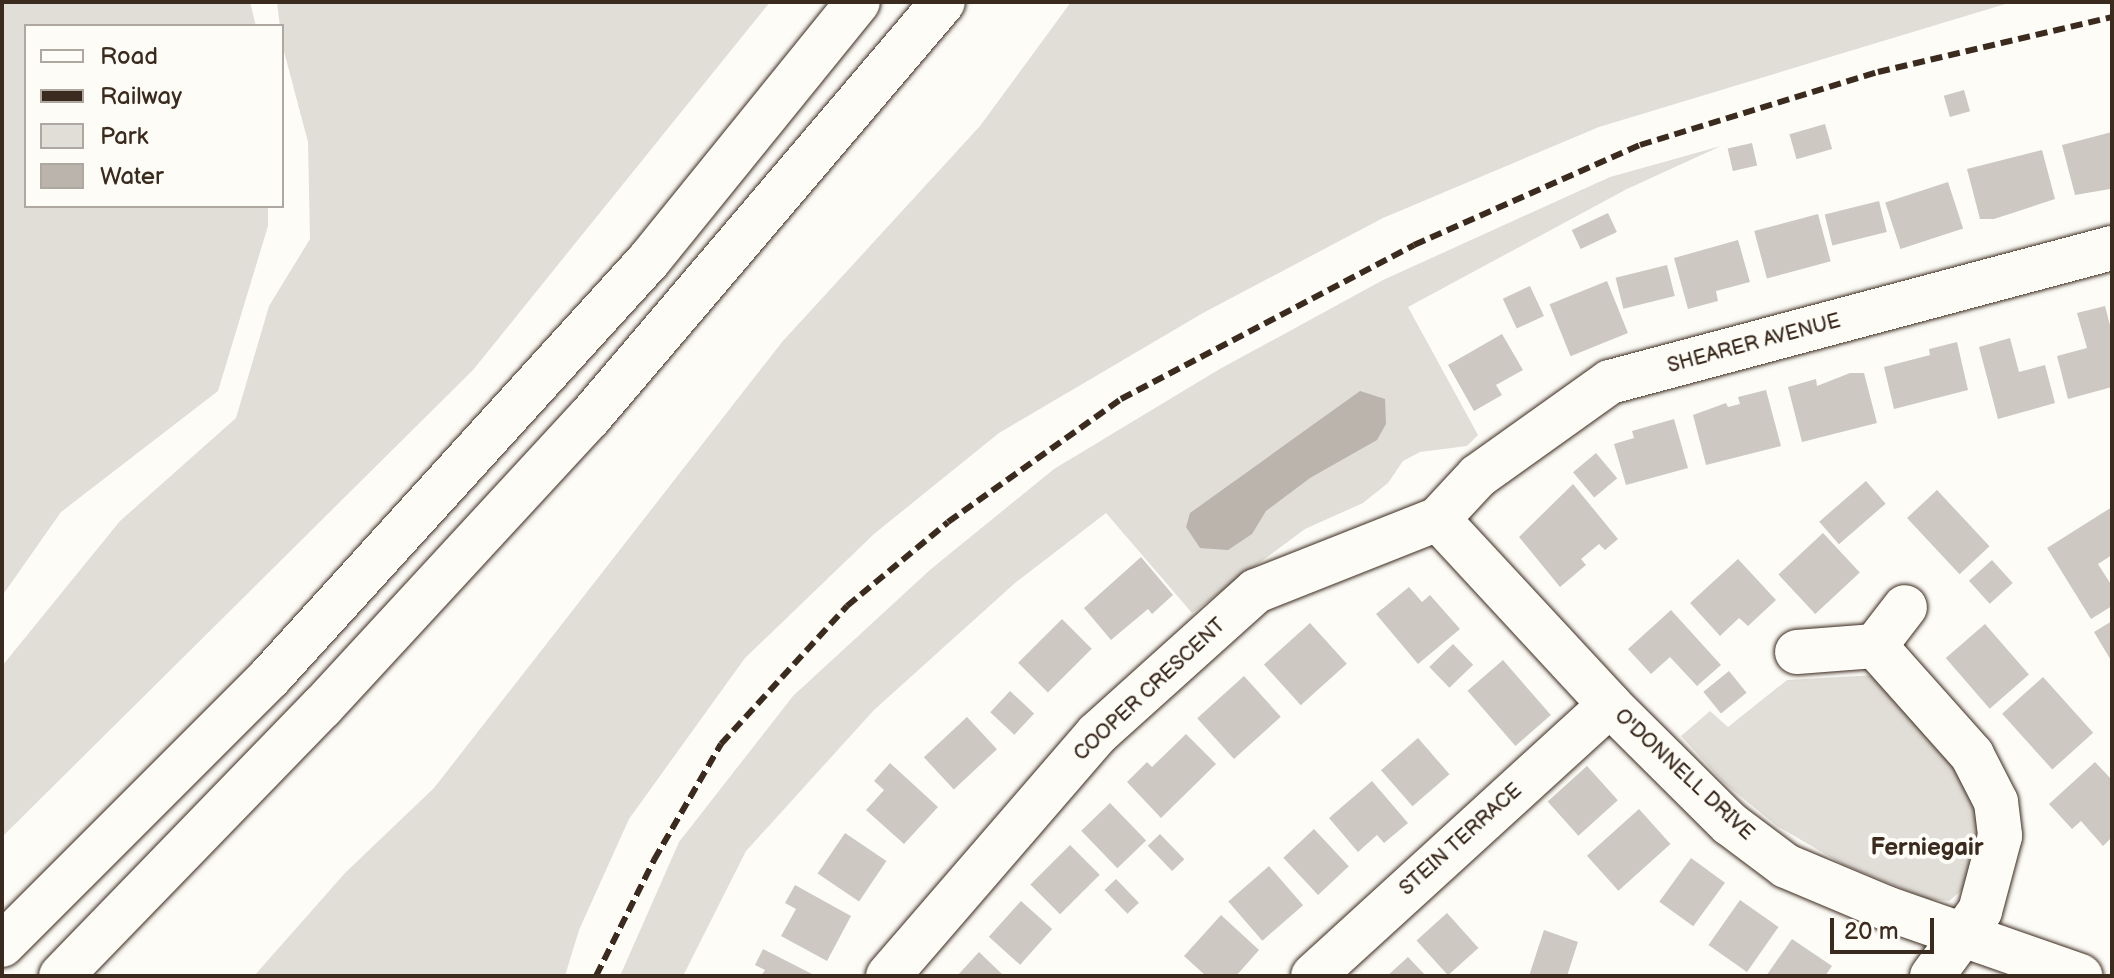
<!DOCTYPE html>
<html>
<head>
<meta charset="utf-8">
<style>
  body { margin:0 }
  #map { position:relative; width:2114px; height:978px; overflow:hidden; background:#fdfcf7; font-family:"Balsamiq Sans",sans-serif }
  div>[style] { position:absolute }
  [style*='--x'] { left:calc(var(--x)*1px); top:calc(var(--y)*1px); width:calc(var(--w)*1px); rotate:calc(var(--a)*1deg) }
  .green>* { inset:0; background:#e1ded7 }
  .water>* { inset:0; background:#bbb4ad }
  .building>* { inset:0; background:#cdc8c2; transform-origin:0 0 }
  .roads { filter:drop-shadow(0 0 2px #3b2a1e) drop-shadow(0 0 2px #3b2a1e) }
  .minor>* { height:44px; margin:-22px; padding:0 22px; transform-origin:22px; border-radius:22px; background:#fdfcf7 }
  .highway>* { height:44px; margin:-22px; padding:0 22px; transform-origin:22px; border-radius:22px; background:#fdfcf7 }
  .rail>* { height:6px; margin-top:-3px; transform-origin:0; background:repeating-linear-gradient(90deg,#3b2a1e 0 12px,transparent 0 18px) }
  span { translate:-50% -50%; white-space:nowrap; text-align:center; line-height:1.15; -webkit-text-stroke:8px #fdfcf7; paint-order:stroke }
  .street-label { font-size:20px; color:#3b2a1e }
  .quarter-label { font-size:24px; color:#3b2a1e; font-weight:700 }
  .frame { position:absolute; inset:0; border:4px solid #3b2a1e; pointer-events:none }
  .legend { position:absolute; left:24px; top:24px; width:260px; height:184px; box-sizing:border-box; background:#fdfcf7; border:2px solid #afa8a0; margin:0; padding:10px 14px; list-style:none; font-size:24px; color:#3b2a1e }
  .legend li { display:flex; align-items:center; gap:16px; height:40px }
  .legend b { width:40px; border:2px solid #afa8a0 }
  .scale { position:absolute; left:1830px; top:918px; width:104px; height:36px; box-sizing:border-box; border:4px solid #3b2a1e; border-top:0; padding-left:10px; font-size:24px; line-height:28px; white-space:nowrap; color:#3b2a1e; -webkit-text-stroke:6px #fdfcf7; paint-order:stroke }
</style>
</head>
<body>
<div id="map">
  <div class="green">
    <i style="clip-path:polygon(2px 2px,250px 2px,256px 26px,26px 26px,26px 206px,268px 206px,268px 226px,218px 391px,61px 512px,2px 596px)"></i>
    <i style="clip-path:polygon(277px 2px,770px 2px,473px 370px,2px 837px,2px 666px,120px 521px,236px 418px,269px 306px,310px 239px,308px 142px,282px 44px)"></i>
    <i style="clip-path:polygon(1071px 2px,2012px 2px,1599px 127px,1383px 218px,1203px 313px,999px 433px,874px 534px,745px 658px,629px 819px,579px 930px,565px 976px,254px 976px,345px 873px,434px 788px,782px 342px,980px 126px)"></i>
    <i style="clip-path:polygon(1721px 146px,1627px 189px,1408px 307px,1478px 435px,1467px 446px,1420px 452px,1403px 461px,1388px 483px,1363px 503px,1305px 529px,1192px 613px,1106px 513px,1015px 583px,874px 710px,746px 851px,683px 976px,620px 976px,679px 842px,793px 696px,931px 569px,1054px 469px,1218px 370px,1383px 280px,1610px 177px)"></i>
    <i style="clip-path:polygon(1875px 675px,1951px 758px,1984px 812px,1963px 889px,1949px 901px,1928px 899px,1844px 865px,1777px 826px,1723px 782px,1681px 736px,1710px 711px,1728px 727px,1787px 680px)"></i>
  </div>
  <div class="water">
    <i style="clip-path:polygon(1360px 391px,1385px 399px,1386px 424px,1377px 440px,1310px 478px,1266px 511px,1252px 534px,1228px 550px,1200px 548px,1186px 527px,1190px 513px)"></i>
  </div>
  <div class="building">
    <i style="left:1964px;top:90px;width:22px;height:21px;rotate:74deg"></i>
    <i style="left:1825px;top:124px;width:26px;height:37px;rotate:74deg"></i>
    <i style="clip-path:polygon(2112px 132px,2110px 189px,2075px 195px,2062px 145px)"></i>
    <i style="left:1752px;top:143px;width:23px;height:25px;rotate:77deg"></i>
    <i style="clip-path:polygon(2042px 150px,2055px 199px,1994px 219px,1980px 219px,1967px 169px)"></i>
    <i style="left:1948px;top:182px;width:49px;height:66px;rotate:72deg"></i>
    <i style="left:1879px;top:201px;width:32px;height:56px;rotate:76deg"></i>
    <i style="left:1608px;top:213px;width:21px;height:40px;rotate:65deg"></i>
    <i style="left:1818px;top:214px;width:49px;height:66px;rotate:75deg"></i>
    <i style="clip-path:polygon(1738px 240px,1750px 282px,1716px 291px,1718px 301px,1688px 309px,1674px 258px)"></i>
    <i style="left:1667px;top:265px;width:32px;height:53px;rotate:76deg"></i>
    <i style="left:1607px;top:281px;width:56px;height:62px;rotate:68deg"></i>
    <i style="left:1530px;top:286px;width:33px;height:30px;rotate:65deg"></i>
    <i style="clip-path:polygon(2105px 306px,2112px 333px,2112px 387px,2068px 399px,2057px 356px,2087px 348px,2077px 313px)"></i>
    <i style="clip-path:polygon(1502px 334px,1523px 370px,1496px 385px,1502px 395px,1474px 411px,1448px 365px)"></i>
    <i style="clip-path:polygon(2010px 338px,2019px 372px,2045px 365px,2055px 403px,1998px 419px,1979px 347px)"></i>
    <i style="clip-path:polygon(1957px 342px,1968px 390px,1894px 409px,1884px 367px,1930px 355px,1929px 349px)"></i>
    <i style="clip-path:polygon(1850px 373px,1864px 373px,1877px 423px,1802px 442px,1788px 387px,1816px 379px,1817px 386px)"></i>
    <i style="clip-path:polygon(1766px 390px,1781px 446px,1706px 465px,1693px 415px,1726px 403px,1728px 407px,1740px 404px,1738px 397px)"></i>
    <i style="clip-path:polygon(1674px 419px,1688px 468px,1626px 485px,1614px 444px,1634px 438px,1632px 431px)"></i>
    <i style="left:1596px;top:453px;width:33px;height:30px;rotate:50deg"></i>
    <i style="left:1866px;top:481px;width:30px;height:62px;rotate:49deg"></i>
    <i style="clip-path:polygon(1573px 484px,1618px 539px,1605px 550px,1599px 544px,1581px 559px,1586px 565px,1560px 587px,1519px 537px)"></i>
    <i style="left:1937px;top:490px;width:77px;height:41px;rotate:47deg"></i>
    <i style="clip-path:polygon(2112px 507px,2112px 555px,2098px 564px,2112px 586px,2112px 606px,2091px 619px,2047px 548px)"></i>
    <i style="left:1823px;top:533px;width:54px;height:61px;rotate:47deg"></i>
    <i style="clip-path:polygon(1141px 557px,1173px 595px,1152px 614px,1148px 609px,1111px 640px,1084px 608px)"></i>
    <i style="clip-path:polygon(1738px 559px,1776px 600px,1748px 626px,1739px 618px,1720px 636px,1690px 603px)"></i>
    <i style="left:1992px;top:560px;width:31px;height:31px;rotate:48deg"></i>
    <i style="clip-path:polygon(1409px 587px,1422px 602px,1430px 595px,1460px 629px,1418px 664px,1376px 614px)"></i>
    <i style="clip-path:polygon(1671px 610px,1721px 665px,1697px 686px,1670px 657px,1651px 674px,1628px 649px)"></i>
    <i style="left:1062px;top:619px;width:42px;height:62px;rotate:45deg"></i>
    <i style="clip-path:polygon(2112px 621px,2112px 662px,2094px 632px)"></i>
    <i style="left:1310px;top:623px;width:55px;height:62px;rotate:48deg"></i>
    <i style="left:1985px;top:624px;width:67px;height:52px;rotate:49deg"></i>
    <i style="left:1453px;top:644px;width:29px;height:33px;rotate:46deg"></i>
    <i style="left:1503px;top:660px;width:73px;height:47px;rotate:49deg"></i>
    <i style="left:1729px;top:671px;width:28px;height:33px;rotate:51deg"></i>
    <i style="left:1244px;top:676px;width:55px;height:63px;rotate:48deg"></i>
    <i style="left:2043px;top:677px;width:75px;height:55px;rotate:48deg"></i>
    <i style="left:1010px;top:691px;width:33px;height:29px;rotate:43deg"></i>
    <i style="left:967px;top:717px;width:44px;height:59px;rotate:47deg"></i>
    <i style="clip-path:polygon(1186px 734px,1216px 764px,1161px 818px,1127px 782px,1147px 762px,1152px 767px)"></i>
    <i style="left:1418px;top:738px;width:48px;height:49px;rotate:49deg"></i>
    <i style="clip-path:polygon(2095px 762px,2112px 780px,2112px 837px,2103px 846px,2081px 821px,2072px 829px,2049px 804px)"></i>
    <i style="clip-path:polygon(890px 763px,938px 807px,904px 844px,866px 810px,884px 790px,874px 781px)"></i>
    <i style="left:1587px;top:766px;width:46px;height:53px;rotate:48deg"></i>
    <i style="clip-path:polygon(1372px 781px,1408px 823px,1384px 843px,1377px 835px,1358px 852px,1329px 818px)"></i>
    <i style="left:1110px;top:803px;width:52px;height:40px;rotate:46deg"></i>
    <i style="left:1639px;top:809px;width:47px;height:70px;rotate:48deg"></i>
    <i style="left:1314px;top:829px;width:51px;height:42px;rotate:47deg"></i>
    <i style="left:845px;top:833px;width:50px;height:49px;rotate:34deg"></i>
    <i style="left:1160px;top:834px;width:35px;height:17px;rotate:46deg"></i>
    <i style="left:1070px;top:845px;width:42px;height:56px;rotate:45deg"></i>
    <i style="left:1691px;top:858px;width:42px;height:54px;rotate:36deg"></i>
    <i style="left:1269px;top:866px;width:52px;height:54px;rotate:49deg"></i>
    <i style="left:1116px;top:879px;width:33px;height:16px;rotate:46deg"></i>
    <i style="clip-path:polygon(795px 885px,851px 916px,827px 961px,781px 936px,796px 909px,785px 903px)"></i>
    <i style="left:1740px;top:900px;width:47px;height:55px;rotate:35deg"></i>
    <i style="left:1021px;top:901px;width:42px;height:48px;rotate:42deg"></i>
    <i style="left:1447px;top:913px;width:47px;height:41px;rotate:48deg"></i>
    <i style="clip-path:polygon(1221px 915px,1259px 950px,1236px 976px,1206px 976px,1184px 956px)"></i>
    <i style="clip-path:polygon(1544px 930px,1578px 942px,1567px 976px,1529px 976px)"></i>
    <i style="clip-path:polygon(1792px 939px,1832px 966px,1825px 976px,1766px 976px)"></i>
    <i style="clip-path:polygon(763px 949px,816px 976px,761px 976px,765px 970px,755px 965px)"></i>
    <i style="clip-path:polygon(979px 952px,1004px 976px,957px 976px)"></i>
    <i style="clip-path:polygon(1408px 957px,1426px 976px,1387px 976px)"></i>
  </div>
  <div class="roads">
    <div class="minor">
      <i style="--x:1438;--y:519;--w:253;--a:47.2"></i>
      <i style="--x:1610;--y:705;--w:169;--a:44.8"></i>
      <i style="--x:1730;--y:824;--w:70;--a:36.9"></i>
      <i style="--x:1786;--y:866;--w:108;--a:22.8"></i>
      <i style="--x:1886;--y:908;--w:206;--a:19.3"></i>
      <i style="--x:1875;--y:646;--w:49;--a:-52.4"></i>
      <i style="--x:1797;--y:652;--w:78;--a:-4.4"></i>
      <i style="--x:1875;--y:646;--w:146;--a:48.3"></i>
      <i style="--x:1972;--y:755;--w:53;--a:62.9"></i>
      <i style="--x:1996;--y:802;--w:34;--a:83"></i>
      <i style="--x:2000;--y:836;--w:78;--a:104.9"></i>
      <i style="--x:1980;--y:911;--w:81;--a:126.4"></i>
      <i style="--x:888;--y:976;--w:320;--a:-49.2"></i>
      <i style="--x:1097;--y:734;--w:214;--a:-42"></i>
      <i style="--x:1256;--y:591;--w:196;--a:-21.6"></i>
      <i style="--x:1438;--y:519;--w:59;--a:-47.1"></i>
      <i style="--x:1478;--y:476;--w:162;--a:-35.5"></i>
      <i style="--x:1610;--y:382;--w:520;--a:-14.95"></i>
      <i style="--x:1313;--y:976;--w:402;--a:-42.4"></i>
    </div>
    <div class="highway">
      <i style="--x:2;--y:945;--w:379;--a:-45"></i>
      <i style="--x:270;--y:677;--w:563;--a:-47.73"></i>
      <i style="--x:649;--y:260;--w:332;--a:-51"></i>
      <i style="--x:61;--y:976;--w:375;--a:-45.9"></i>
      <i style="--x:322;--y:707;--w:393;--a:-47.3"></i>
      <i style="--x:589;--y:418;--w:546;--a:-49.6"></i>
    </div>
  </div>
  <div class="rail">
    <i style="--x:596;--y:976;--w:130;--a:-63.4"></i>
    <i style="--x:654;--y:860;--w:134;--a:-60"></i>
    <i style="--x:721;--y:744;--w:187;--a:-47.6"></i>
    <i style="--x:847;--y:606;--w:131;--a:-39.7"></i>
    <i style="--x:948;--y:522;--w:212;--a:-35.4"></i>
    <i style="--x:1121;--y:399;--w:331;--a:-27.7"></i>
    <i style="--x:1414;--y:245;--w:247;--a:-23.9"></i>
    <i style="--x:1640;--y:145;--w:249;--a:-17.1"></i>
    <i style="--x:1878;--y:72;--w:240;--a:-13.2"></i>
  </div>
  <div class="street-label">
    <span style="left:1754px;top:344px;rotate:-15deg">SHEARER AVENUE</span>
    <span style="left:1150px;top:690px;rotate:-43deg">COOPER CRESCENT</span>
    <span style="left:1684px;top:775px;rotate:43deg">O'DONNELL DRIVE</span>
    <span style="left:1461px;top:840px;rotate:-42deg">STEIN TERRACE</span>
  </div>
  <div class="quarter-label">
    <span style="left:1927px;top:848px">Ferniegair</span>
  </div>
  <div class="frame"></div>
  <ul class="legend">
  <li><b style="height:10px;background:#fdfcf7"></b>Road</li>
  <li><b style="height:10px;background:#3b2a1e"></b>Railway</li>
  <li><b style="height:22px;background:#e1ded7"></b>Park</li>
  <li><b style="height:22px;background:#bbb4ad"></b>Water</li>
  </ul>
  <div class="scale">20 m</div>
</div>
</body>
</html>
